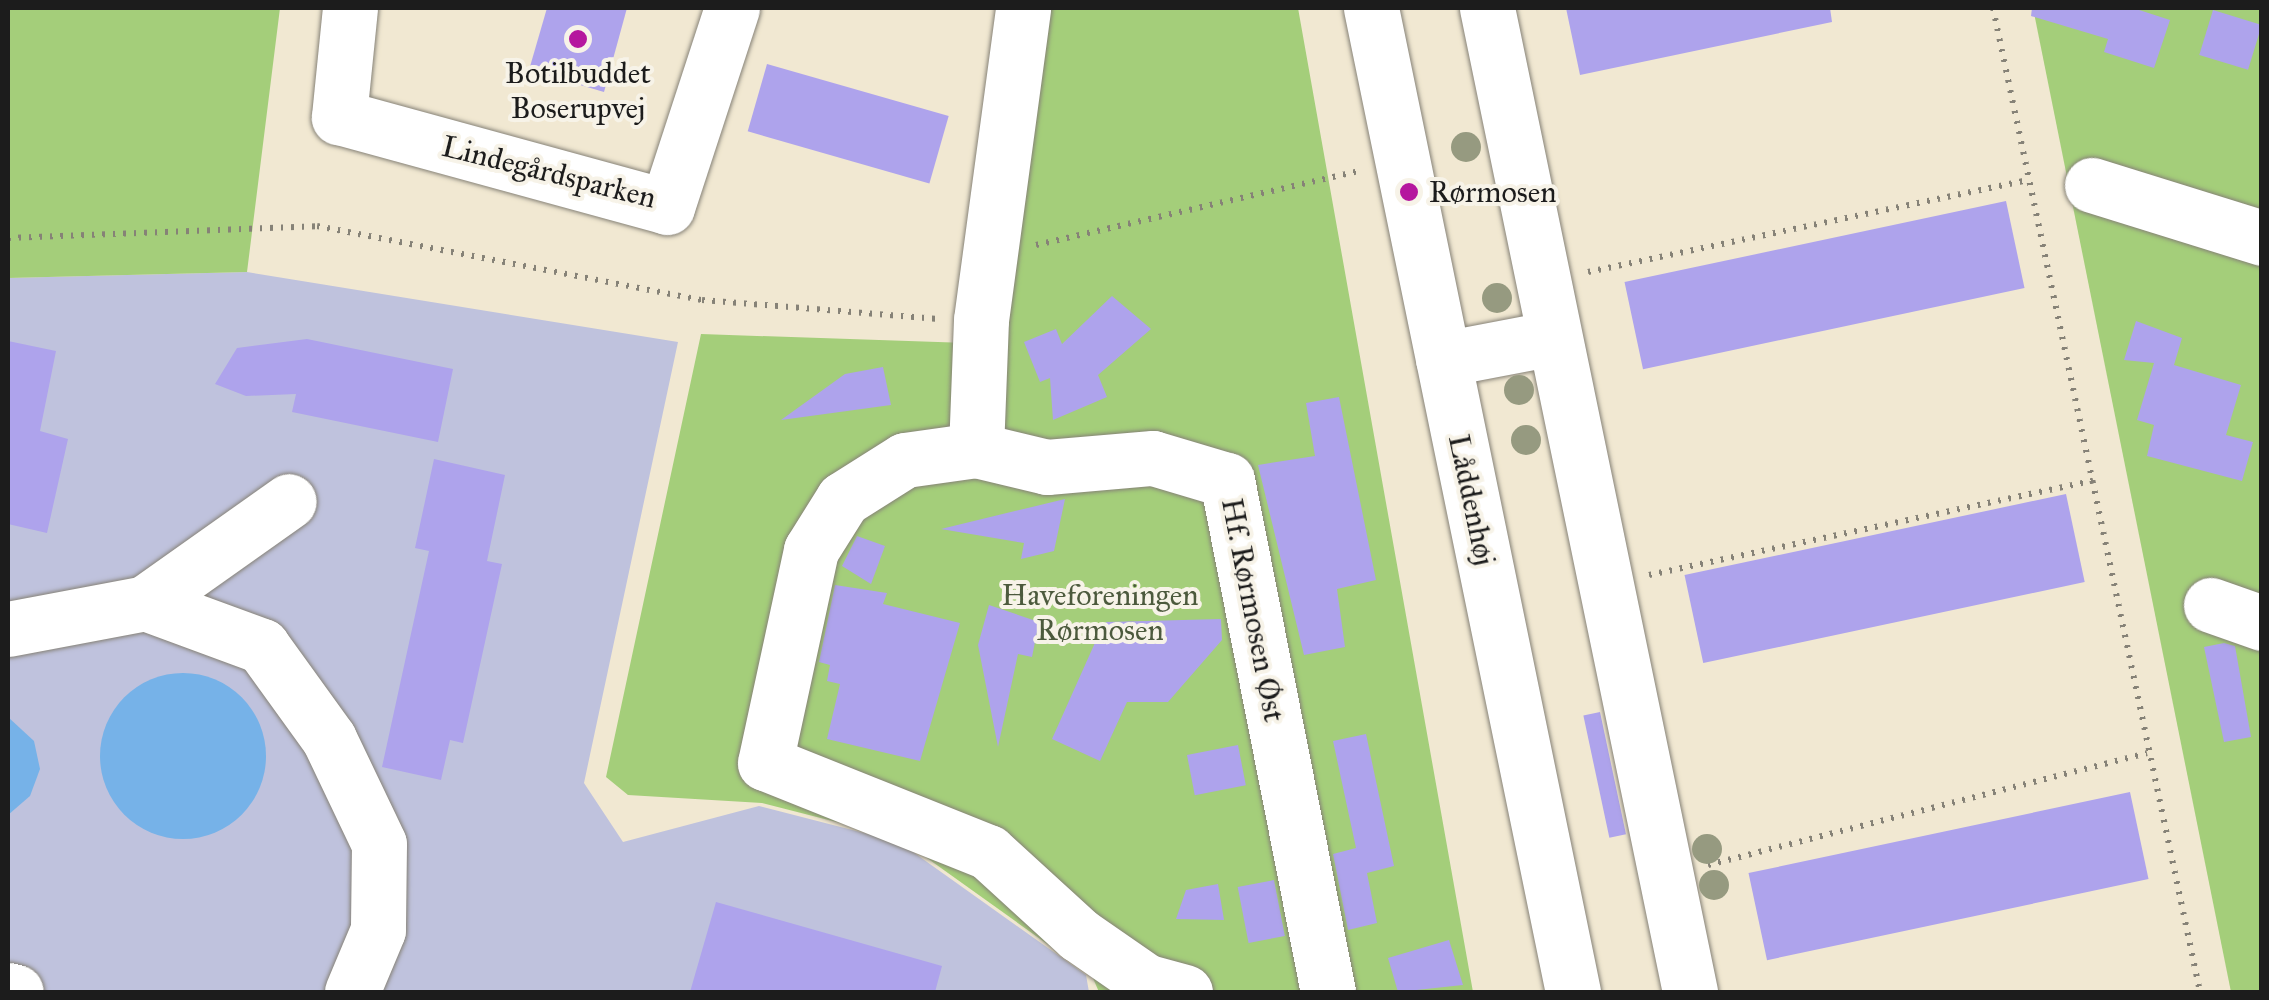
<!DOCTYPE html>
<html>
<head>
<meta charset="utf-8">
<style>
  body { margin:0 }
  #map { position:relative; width:2269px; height:1000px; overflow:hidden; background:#f1e8d2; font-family:"IM FELL Great Primer",serif }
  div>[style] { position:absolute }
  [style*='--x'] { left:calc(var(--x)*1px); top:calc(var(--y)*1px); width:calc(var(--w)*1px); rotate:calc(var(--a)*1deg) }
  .industrial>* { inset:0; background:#bfc2dd }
  .green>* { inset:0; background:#a4ce7a }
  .water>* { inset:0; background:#76b2e8 }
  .round { border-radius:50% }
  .building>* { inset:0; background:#aea3ec; transform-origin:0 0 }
  .path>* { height:6px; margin-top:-3px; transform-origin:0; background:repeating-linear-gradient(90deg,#868277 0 2.5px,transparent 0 10.5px) }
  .roads { filter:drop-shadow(0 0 2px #868277) drop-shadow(0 0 2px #868277) }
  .minor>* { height:55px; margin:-27.5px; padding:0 27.5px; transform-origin:27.5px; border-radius:27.5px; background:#fff }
  .trees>* { width:30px; height:30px; margin:-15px; border-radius:50%; background:#969a80 }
  .dots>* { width:28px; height:28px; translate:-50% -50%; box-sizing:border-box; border:5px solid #f7f3e8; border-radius:50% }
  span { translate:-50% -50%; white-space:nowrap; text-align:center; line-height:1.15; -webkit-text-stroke:8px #f7f3e8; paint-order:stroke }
  .poi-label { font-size:30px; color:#1c1c1c }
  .left { translate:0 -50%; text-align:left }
  .street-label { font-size:30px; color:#1c1c1c }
  .park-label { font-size:30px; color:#4c5a3d }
  .frame { position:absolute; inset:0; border:10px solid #1c1c1c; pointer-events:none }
</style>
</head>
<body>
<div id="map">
  <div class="industrial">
    <i style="clip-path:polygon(247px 272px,678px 342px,584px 783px,623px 842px,759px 806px,899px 842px,1086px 975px,1089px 992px,8px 992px,8px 278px)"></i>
  </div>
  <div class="green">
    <i style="clip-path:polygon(8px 8px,280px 8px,247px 272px,8px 278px)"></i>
    <i style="clip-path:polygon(1004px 8px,1298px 8px,1473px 992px,1099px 992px,1092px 976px,899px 838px,762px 803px,628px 795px,606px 777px,701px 334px,967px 343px)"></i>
    <i style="clip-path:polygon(2033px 8px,2261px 8px,2261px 992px,2231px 992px)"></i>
  </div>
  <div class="water">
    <i class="round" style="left:100px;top:673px;width:166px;height:166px"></i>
    <i style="clip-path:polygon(8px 717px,34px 741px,40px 769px,30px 796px,8px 815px)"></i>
  </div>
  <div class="building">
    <i style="clip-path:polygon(547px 8px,627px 8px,604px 92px,529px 70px)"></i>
    <i style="clip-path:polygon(1566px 8px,1830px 8px,1832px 22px,1580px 75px)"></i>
    <i style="clip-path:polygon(2032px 8px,2133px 8px,2170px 20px,2154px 68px,2104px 52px,2108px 39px,2031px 16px)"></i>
    <i style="left:2213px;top:10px;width:51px;height:47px;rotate:17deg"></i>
    <i style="left:767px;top:64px;width:189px;height:70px;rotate:16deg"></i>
    <i style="left:2006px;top:201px;width:89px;height:390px;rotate:78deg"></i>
    <i style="clip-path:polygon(1112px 296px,1151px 329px,1098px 375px,1107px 397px,1053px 420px,1050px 378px,1040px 382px,1024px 342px,1056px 329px,1062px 344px)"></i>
    <i style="clip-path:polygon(2136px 321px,2182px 338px,2174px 365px,2241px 385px,2226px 435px,2253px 442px,2242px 481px,2147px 456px,2154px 425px,2137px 420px,2154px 363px,2124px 360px)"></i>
    <i style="clip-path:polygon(307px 339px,453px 369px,438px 442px,292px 412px,296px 394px,246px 396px,215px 384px,237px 348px)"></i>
    <i style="clip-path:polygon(8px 341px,56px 351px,40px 431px,68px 439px,47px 533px,8px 524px)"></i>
    <i style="clip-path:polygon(883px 367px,891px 405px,781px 420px,845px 374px)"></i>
    <i style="clip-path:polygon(1339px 397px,1376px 580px,1337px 589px,1345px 647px,1304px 655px,1258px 465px,1315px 456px,1306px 403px)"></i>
    <i style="clip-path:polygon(434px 459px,505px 475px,487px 561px,502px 564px,463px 743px,450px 740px,441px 780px,382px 767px,429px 551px,415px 548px)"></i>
    <i style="left:2066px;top:494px;width:90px;height:390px;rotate:78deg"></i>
    <i style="clip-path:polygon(1065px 499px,1054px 551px,1021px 559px,1024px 543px,941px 529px)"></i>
    <i style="clip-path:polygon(857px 536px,885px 546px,871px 584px,842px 566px)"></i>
    <i style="clip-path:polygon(835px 585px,887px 593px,883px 604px,960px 623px,920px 761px,827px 739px,840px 684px,827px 681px,830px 665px,819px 662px)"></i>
    <i style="clip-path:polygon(989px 605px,1039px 622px,1032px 657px,1018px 654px,998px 747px,978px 645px)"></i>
    <i style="clip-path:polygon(1221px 619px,1222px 640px,1168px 702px,1127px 702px,1100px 761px,1052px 739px,1098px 636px,1109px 638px,1106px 622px)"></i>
    <i style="clip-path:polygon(2224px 643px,2235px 646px,2251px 737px,2224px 742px,2204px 647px)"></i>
    <i style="left:1600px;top:712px;width:125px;height:17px;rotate:78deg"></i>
    <i style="clip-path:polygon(1366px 734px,1394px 866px,1367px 873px,1377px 923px,1348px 930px,1333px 854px,1356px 848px,1333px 741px)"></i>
    <i style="left:1238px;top:745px;width:41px;height:52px;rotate:79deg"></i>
    <i style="left:2130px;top:792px;width:89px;height:390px;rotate:78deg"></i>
    <i style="left:1274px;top:880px;width:57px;height:37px;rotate:79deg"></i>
    <i style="clip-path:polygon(1218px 884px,1224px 920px,1176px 919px,1186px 890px)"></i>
    <i style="clip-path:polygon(716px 902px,942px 966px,935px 992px,690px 992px)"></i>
    <i style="clip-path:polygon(1449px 940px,1463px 985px,1398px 992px,1388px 958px)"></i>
  </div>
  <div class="path">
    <i style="--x:1993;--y:8;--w:1006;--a:78.12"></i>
    <i style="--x:8;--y:238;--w:309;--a:-2.2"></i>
    <i style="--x:317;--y:226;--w:392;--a:10.9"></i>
    <i style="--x:702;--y:300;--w:237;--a:4.6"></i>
    <i style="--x:1036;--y:245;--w:332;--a:-12.9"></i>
    <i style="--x:1588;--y:272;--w:451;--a:-11.8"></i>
    <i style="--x:1649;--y:575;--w:454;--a:-12"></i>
    <i style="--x:1708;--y:865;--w:453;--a:-14.3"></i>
  </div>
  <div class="roads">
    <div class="minor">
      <i style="--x:350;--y:8;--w:110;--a:95.8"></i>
      <i style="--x:339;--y:117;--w:340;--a:15.3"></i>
      <i style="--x:667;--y:207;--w:209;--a:-71.9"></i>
      <i style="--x:1371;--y:8;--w:1005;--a:78.4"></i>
      <i style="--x:1487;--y:8;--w:1005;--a:78.34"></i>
      <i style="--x:2092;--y:185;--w:178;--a:17.3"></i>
      <i style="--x:1443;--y:359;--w:112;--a:-10.8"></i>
      <i style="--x:976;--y:450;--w:130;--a:-87.8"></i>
      <i style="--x:981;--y:320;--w:315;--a:-82.3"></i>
      <i style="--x:145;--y:603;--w:176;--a:-35.3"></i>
      <i style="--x:2211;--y:605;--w:54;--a:19.4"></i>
      <i style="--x:8;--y:629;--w:139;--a:-10.7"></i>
      <i style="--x:145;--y:603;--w:125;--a:20.2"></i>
      <i style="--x:262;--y:646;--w:115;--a:54.2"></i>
      <i style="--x:329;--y:739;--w:116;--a:64.5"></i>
      <i style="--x:379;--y:844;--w:86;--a:90.7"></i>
      <i style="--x:378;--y:930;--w:67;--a:112.8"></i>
      <i style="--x:8;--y:990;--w:8;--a:14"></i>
      <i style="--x:1185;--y:992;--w:39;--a:-165"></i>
      <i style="--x:1147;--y:982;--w:83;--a:-145.3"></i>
      <i style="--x:1079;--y:935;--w:123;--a:-137.6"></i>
      <i style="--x:988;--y:852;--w:240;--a:-158.2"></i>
      <i style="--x:765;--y:763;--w:218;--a:-77.8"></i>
      <i style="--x:811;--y:550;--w:60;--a:-57.9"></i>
      <i style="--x:843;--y:499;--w:73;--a:-32.2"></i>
      <i style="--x:905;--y:460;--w:72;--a:-8"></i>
      <i style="--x:976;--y:450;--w:73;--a:13.5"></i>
      <i style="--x:1047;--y:467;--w:106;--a:-4.9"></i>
      <i style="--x:1153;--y:458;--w:77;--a:16.6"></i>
      <i style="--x:1227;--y:480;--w:522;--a:78.84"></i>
    </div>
  </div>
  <div class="trees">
    <i style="left:1466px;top:147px"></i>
    <i style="left:1497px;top:298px"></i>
    <i style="left:1519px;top:390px"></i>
    <i style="left:1526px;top:440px"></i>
    <i style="left:1707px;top:849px"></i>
    <i style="left:1714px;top:885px"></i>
  </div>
  <div class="dots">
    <i style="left:578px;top:39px;background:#b5179e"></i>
    <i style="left:1409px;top:192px;background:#b5179e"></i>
  </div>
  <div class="poi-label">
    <span style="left:578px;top:90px">Botilbuddet<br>Boserupvej</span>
    <span class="left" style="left:1429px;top:192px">Rørmosen</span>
  </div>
  <div class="street-label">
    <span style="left:549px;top:172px;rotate:14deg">Lindegårdsparken</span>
    <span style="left:1472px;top:500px;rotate:78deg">Låddenhøj</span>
    <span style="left:1253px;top:610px;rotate:79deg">Hf. Rørmosen Øst</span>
  </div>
  <div class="park-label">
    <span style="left:1100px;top:612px">Haveforeningen<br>Rørmosen</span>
  </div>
  <div class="frame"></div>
</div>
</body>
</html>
